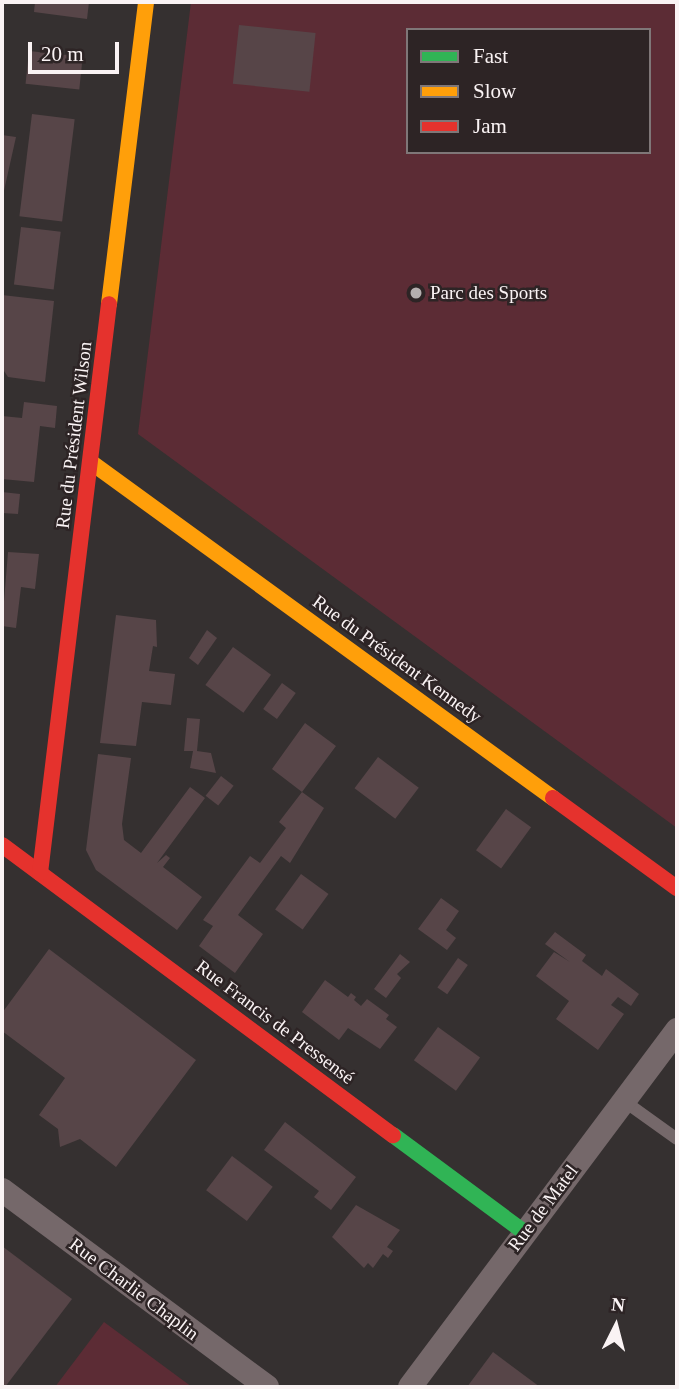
<!DOCTYPE html>
<html>
<head>
<meta charset="utf-8">
<style>
  body { margin:0 }
  #map { position:relative; width:679px; height:1389px; overflow:hidden; background:#353030; font-family:"Times New Roman",serif }
  div>[style] { position:absolute }
  [style*='--x'] { left:calc(var(--x)*1px); top:calc(var(--y)*1px); width:calc(var(--w)*1px); rotate:calc(var(--a)*1deg) }
  .green>* { inset:0; background:#5c2c35 }
  .building>* { inset:0; background:#574548; transform-origin:0 0 }
  .lane>* { height:12px; margin:-6px; padding:0 6px; transform-origin:6px; border-radius:6px; background:#75686a }
  .street>* { height:24px; margin:-12px; padding:0 12px; transform-origin:12px; border-radius:12px; background:#75686a }
  .fast>* { height:16px; margin:-8px; padding:0 8px; transform-origin:8px; border-radius:8px; background:#30b455 }
  .slow>* { height:16px; margin:-8px; padding:0 8px; transform-origin:8px; border-radius:8px; background:#ff9f0a }
  .jam>* { height:16px; margin:-8px; padding:0 8px; transform-origin:8px; border-radius:8px; background:#e5322d }
  .dots>* { width:19px; height:19px; translate:-50% -50%; box-sizing:border-box; border:4px solid #2d2425; border-radius:50% }
  span { translate:-50% -50%; white-space:nowrap; text-align:center; line-height:1.15; -webkit-text-stroke:5px #2d2425; paint-order:stroke }
  .poi-label { font-size:19px; color:#faf3f4 }
  .left { translate:0 -50%; text-align:left }
  .street-label { font-size:19px; color:#faf3f4 }
  .frame { position:absolute; inset:0; border:4px solid #faf3f4; pointer-events:none }
  .legend { position:absolute; left:406px; top:28px; width:245px; height:126px; box-sizing:border-box; background:#2d2425; border:2px solid #7f7778; margin:0; padding:9px 12px; list-style:none; font-size:21px; color:#faf3f4 }
  .legend li { display:flex; align-items:center; gap:14px; height:35px }
  .legend b { width:35px; border:2px solid #7f7778 }
  .north { position:absolute; left:581px; top:1291px; width:70px; height:70px; -webkit-text-stroke:5px #2d2425; paint-order:stroke; rotate:6deg; font-size:19px; font-weight:700; line-height:28px; text-align:center; color:#faf3f4 }
  .north::after { content:''; display:block; margin:auto; width:24px; height:32px; background:#faf3f4; clip-path:polygon(50% 0,100% 100%,50% 72%,0 100%) }
  .scale { position:absolute; left:28px; top:42px; width:91px; height:32px; box-sizing:border-box; border:4px solid #faf3f4; border-top:0; padding-left:9px; font-size:21px; line-height:24px; white-space:nowrap; color:#faf3f4; -webkit-text-stroke:5px #2d2425; paint-order:stroke }
</style>
</head>
<body>
<div id="map">
  <div class="green">
    <i style="clip-path:polygon(evenodd,191px 2px,677px 2px,677px 828px,138px 434px,191px 2px,408px 30px,649px 30px,649px 152px,408px 152px,408px 30px)"></i>
    <i style="clip-path:polygon(104px 1322px,192px 1387px,55px 1387px)"></i>
  </div>
  <div class="building">
    <i style="clip-path:polygon(35px 2px,89px 2px,87px 19px,34px 12px)"></i>
    <i style="left:239px;top:25px;width:77px;height:59px;rotate:6deg"></i>
    <i style="left:29px;top:51px;width:54px;height:33px;rotate:6deg"></i>
    <i style="left:32px;top:114px;width:43px;height:103px;rotate:7deg"></i>
    <i style="clip-path:polygon(2px 135px,16px 137px,3px 195px,2px 195px)"></i>
    <i style="left:21px;top:227px;width:40px;height:58px;rotate:7deg"></i>
    <i style="clip-path:polygon(2px 295px,54px 301px,45px 382px,8px 377px,2px 368px)"></i>
    <i style="clip-path:polygon(24px 402px,57px 406px,55px 428px,40px 426px,34px 482px,2px 479px,2px 416px,22px 418px)"></i>
    <i style="clip-path:polygon(2px 492px,20px 494px,18px 514px,2px 513px)"></i>
    <i style="clip-path:polygon(8px 552px,39px 554px,35px 589px,21px 587px,16px 628px,2px 626px)"></i>
    <i style="clip-path:polygon(116px 615px,156px 620px,157px 647px,153px 646px,149px 671px,175px 674px,171px 705px,142px 702px,136px 746px,100px 743px)"></i>
    <i style="clip-path:polygon(207px 630px,217px 638px,198px 665px,189px 658px)"></i>
    <i style="left:233px;top:647px;width:47px;height:47px;rotate:36deg"></i>
    <i style="left:282px;top:683px;width:17px;height:32px;rotate:36deg"></i>
    <i style="clip-path:polygon(187px 718px,200px 719px,197px 751px,211px 753px,216px 773px,190px 768px,193px 751px,184px 751px)"></i>
    <i style="clip-path:polygon(305px 723px,336px 746px,302px 792px,324px 808px,290px 863px,281px 856px,238px 915px,263px 934px,235px 973px,199px 946px,213px 926px,203px 920px,250px 856px,260px 863px,286px 828px,279px 822px,302px 792px,272px 769px)"></i>
    <i style="clip-path:polygon(98px 754px,131px 758px,122px 824px,124px 840px,141px 853px,190px 787px,205px 798px,157px 863px,166px 855px,170px 858px,163px 867px,202px 897px,177px 930px,96px 870px,86px 850px)"></i>
    <i style="left:378px;top:757px;width:51px;height:39px;rotate:37deg"></i>
    <i style="left:221px;top:776px;width:16px;height:25px;rotate:38deg"></i>
    <i style="left:506px;top:809px;width:31px;height:51px;rotate:36deg"></i>
    <i style="left:301px;top:874px;width:34px;height:44px;rotate:36deg"></i>
    <i style="clip-path:polygon(441px 898px,459px 911px,446px 930px,456px 938px,447px 950px,418px 929px)"></i>
    <i style="clip-path:polygon(555px 932px,586px 955px,582px 961px,602px 976px,606px 969px,639px 994px,631px 1006px,618px 997px,611px 1005px,624px 1014px,598px 1050px,556px 1019px,569px 1001px,536px 976px,554px 952px,570px 962px,545px 944px)"></i>
    <i style="clip-path:polygon(49px 949px,196px 1060px,116px 1167px,80px 1139px,60px 1147px,58px 1129px,39px 1115px,65px 1078px,2px 1031px,2px 1013px)"></i>
    <i style="clip-path:polygon(400px 954px,410px 962px,397px 974px,401px 978px,386px 998px,374px 989px)"></i>
    <i style="left:458px;top:958px;width:12px;height:36px;rotate:35deg"></i>
    <i style="clip-path:polygon(325px 980px,348px 997px,351px 993px,356px 997px,354px 1000px,361px 1006px,367px 999px,389px 1015px,386px 1019px,397px 1027px,380px 1049px,348px 1028px,339px 1040px,302px 1012px)"></i>
    <i style="left:438px;top:1027px;width:52px;height:41px;rotate:36deg"></i>
    <i style="clip-path:polygon(285px 1122px,356px 1177px,331px 1210px,314px 1197px,319px 1191px,264px 1150px)"></i>
    <i style="left:232px;top:1156px;width:51px;height:43px;rotate:37deg"></i>
    <i style="clip-path:polygon(356px 1205px,400px 1230px,387px 1247px,393px 1251px,388px 1258px,383px 1254px,373px 1268px,368px 1263px,364px 1268px,332px 1237px)"></i>
    <i style="clip-path:polygon(2px 1246px,72px 1299px,5px 1387px,2px 1387px)"></i>
    <i style="clip-path:polygon(493px 1352px,540px 1387px,467px 1387px)"></i>
  </div>
  <div class="lane">
    <i style="--x:624;--y:1101;--w:65;--a:35.6"></i>
  </div>
  <div class="street">
    <i style="--x:2;--y:1190;--w:330;--a:36.6"></i>
    <i style="--x:410;--y:1387;--w:446;--a:-53.2"></i>
  </div>
  <div class="fast">
    <i style="--x:393;--y:1135;--w:163;--a:36.5"></i>
  </div>
  <div class="slow">
    <i style="--x:109;--y:304;--w:304;--a:-83"></i>
    <i style="--x:92;--y:463;--w:570;--a:36.01"></i>
  </div>
  <div class="jam">
    <i style="--x:553;--y:798;--w:153;--a:36"></i>
    <i style="--x:2;--y:845;--w:487;--a:36.6"></i>
    <i style="--x:40;--y:873;--w:573;--a:-83.09"></i>
  </div>
  <div class="dots">
    <i style="left:416px;top:293px;background:#b5afaf"></i>
  </div>
  <div class="poi-label">
    <span class="left" style="left:430px;top:293px">Parc des Sports</span>
  </div>
  <div class="street-label">
    <span style="left:74px;top:435px;rotate:-83deg">Rue du Président Wilson</span>
    <span style="left:397px;top:659px;rotate:36deg">Rue du Président Kennedy</span>
    <span style="left:275px;top:1022px;rotate:37deg">Rue Francis de Pressensé</span>
    <span style="left:543px;top:1208px;rotate:-53deg">Rue de Matel</span>
    <span style="left:134px;top:1289px;rotate:37deg">Rue Charlie Chaplin</span>
  </div>
  <div class="frame"></div>
  <ul class="legend">
  <li><b style="height:9px;background:#30b455"></b>Fast</li>
  <li><b style="height:9px;background:#ff9f0a"></b>Slow</li>
  <li><b style="height:9px;background:#e5322d"></b>Jam</li>
  </ul>
  <div class="north">N</div>
  <div class="scale">20 m</div>
</div>
</body>
</html>
